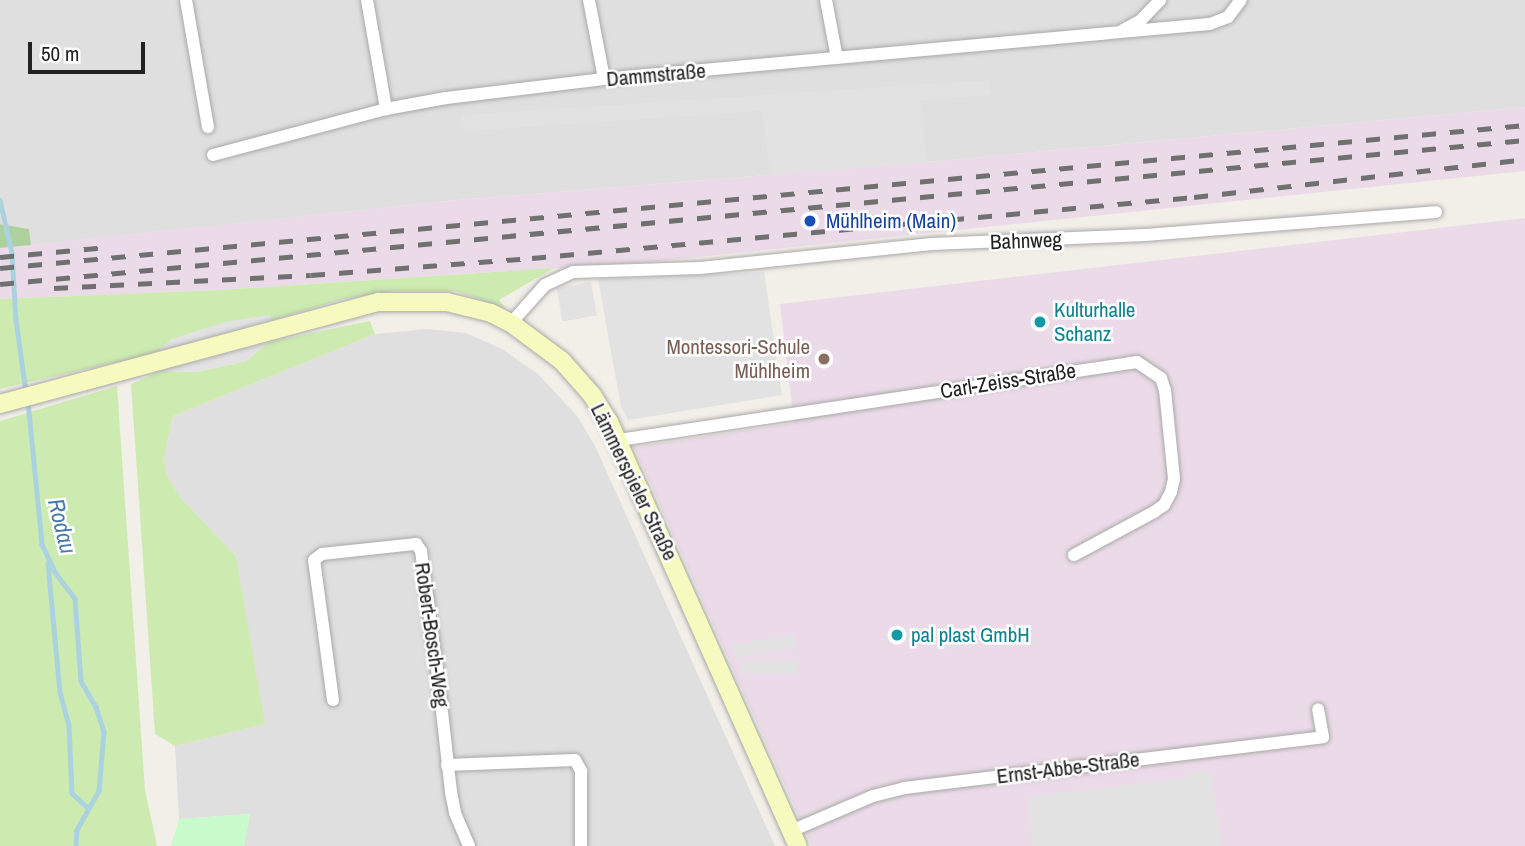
<!DOCTYPE html>
<html>
<head>
<meta charset="utf-8">
<style>
  body { margin:0 }
  #map { position:relative; width:1525px; height:846px; overflow:hidden; background:#f2efe9; font-family:"Archivo Narrow",sans-serif }
  div>[style] { position:absolute }
  [style*='--x'] { left:calc(var(--x)*1px); top:calc(var(--y)*1px); width:calc(var(--w)*1px); rotate:calc(var(--a)*1deg) }
  .residential>* { inset:0; background:#e0dfdf }
  .industrial>* { inset:0; background:#ebdbe8 }
  .grass>* { inset:0; background:#cdebb0 }
  .forest>* { inset:0; background:#add19e }
  .park>* { inset:0; background:#c8facc }
  .parking>* { inset:0; background:#e2e2e2; transform-origin:0 0 }
  .stream>* { height:4.5px; margin:-2.25px; padding:0 2.25px; transform-origin:2.25px; border-radius:2.25px; background:#aad3df }
  .roads { filter:drop-shadow(0 0 2px #a9a9a9) drop-shadow(0 0 2px #a9a9a9) }
  .minor>* { height:12px; margin:-6px; padding:0 6px; transform-origin:6px; border-radius:6px; background:#fff }
  .secondary>* { height:18px; margin:-9px; padding:0 9px; transform-origin:9px; border-radius:9px; background:#f7fabf }
  .rail>* { height:4.5px; margin-top:-2.25px; transform-origin:0; background:repeating-linear-gradient(90deg,#707070 0 14px,transparent 0 28px) }
  .dots>* { width:19px; height:19px; translate:-50% -50%; box-sizing:border-box; border:4px solid #fff; border-radius:50% }
  span { translate:-50% -50%; white-space:nowrap; text-align:center; line-height:1.15; -webkit-text-stroke:5px #fff; paint-order:stroke }
  .street-label { font-size:21px; color:#222 }
  .transit-label { font-size:21px; color:#164399 }
  .left { translate:0 -50%; text-align:left }
  .culture-label { font-size:21px; color:#0d838f }
  .education-label { font-size:21px; color:#785e54 }
  .right { translate:-100% -50%; text-align:right }
  .water-label { font-size:23px; color:#4a7aab; font-style:italic }
  .scale { position:absolute; left:28px; top:42px; width:117px; height:32px; box-sizing:border-box; border:4px solid #222; border-top:0; padding-left:9px; font-size:21px; line-height:24px; white-space:nowrap; color:#222; -webkit-text-stroke:5px #fff; paint-order:stroke }
</style>
</head>
<body>
<div id="map">
  <div class="residential">
    <i style="clip-path:polygon(0 0,1525px 0,1525px 107px,927px 162px,457px 200px,31px 245px,29px 229px,0 224px)"></i>
    <i style="clip-path:polygon(427px 329px,466px 333px,502px 349px,538px 374px,578px 417px,596px 448px,775px 846px,244px 846px,250px 814px,179px 819px,175px 746px,264px 724px,236px 556px,180px 497px,167px 476px,164px 459px,173px 416px,375px 334px)"></i>
  </div>
  <div class="industrial">
    <i style="clip-path:polygon(1525px 107px,1525px 171px,650px 262px,219px 290px,0 299px,0 248px,457px 200px,927px 162px)"></i>
    <i style="clip-path:polygon(1525px 218px,1525px 846px,812px 846px,634px 447px,794px 423px,780px 304px)"></i>
  </div>
  <div class="grass">
    <i style="clip-path:polygon(554px 268px,499px 300px,505px 308px,455px 291px,393px 291px,344px 299px,272px 320px,269px 315px,172px 339px,156px 353px,0 389px,0 299px,219px 290px)"></i>
    <i style="clip-path:polygon(370px 321px,375px 334px,173px 416px,164px 459px,167px 476px,180px 497px,236px 556px,265px 724px,175px 746px,155px 734px,131px 384px,161px 371px,197px 372px,246px 361px,269px 342px)"></i>
    <i style="clip-path:polygon(117px 386px,145px 790px,157px 846px,0 846px,0 421px)"></i>
  </div>
  <div class="forest">
    <i style="clip-path:polygon(0 224px,29px 229px,31px 245px,0 248px)"></i>
  </div>
  <div class="park">
    <i style="clip-path:polygon(250px 814px,244px 846px,171px 846px,179px 819px)"></i>
  </div>
  <div class="parking">
    <i style="clip-path:polygon(989px 80px,991px 95px,920px 100px,927px 162px,770px 174px,762px 111px,467px 131px,459px 125px,462px 115px)"></i>
    <i style="clip-path:polygon(764px 272px,782px 395px,628px 420px,621px 407px,598px 279px)"></i>
    <i style="left:591px;top:282px;width:34px;height:35px;rotate:80deg"></i>
    <i style="clip-path:polygon(269px 315px,272px 320px,156px 353px,172px 339px,225px 322px)"></i>
    <i style="clip-path:polygon(269px 342px,246px 361px,197px 372px,161px 371px)"></i>
    <i style="left:794px;top:635px;width:13px;height:63px;rotate:81deg"></i>
    <i style="left:798px;top:661px;width:12px;height:57px;rotate:90deg"></i>
    <i style="clip-path:polygon(1206px 770px,1207px 775px,1212px 775px,1221px 846px,1033px 846px,1027px 797px,1191px 777px,1191px 772px)"></i>
  </div>
  <div class="stream">
    <i style="--x:0;--y:200;--w:54;--a:77.2"></i>
    <i style="--x:12;--y:253;--w:67;--a:86.6"></i>
    <i style="--x:16;--y:320;--w:73;--a:82.1"></i>
    <i style="--x:28;--y:401;--w:144;--a:84.4"></i>
    <i style="--x:42;--y:544;--w:31;--a:65"></i>
    <i style="--x:55;--y:572;--w:34;--a:53"></i>
    <i style="--x:75;--y:599;--w:82;--a:85.8"></i>
    <i style="--x:81;--y:681;--w:30;--a:60"></i>
    <i style="--x:96;--y:707;--w:26;--a:72"></i>
    <i style="--x:104;--y:732;--w:59;--a:94.8"></i>
    <i style="--x:99;--y:791;--w:45;--a:119.4"></i>
    <i style="--x:77;--y:830;--w:16;--a:94"></i>
    <i style="--x:48;--y:563;--w:130;--a:84.7"></i>
    <i style="--x:60;--y:692;--w:34;--a:75"></i>
    <i style="--x:69;--y:725;--w:68;--a:87.5"></i>
    <i style="--x:72;--y:793;--w:22;--a:43"></i>
  </div>
  <div class="roads">
    <div class="minor">
      <i style="--x:186;--y:0;--w:129;--a:80.2"></i>
      <i style="--x:367;--y:0;--w:111;--a:80.1"></i>
      <i style="--x:589;--y:0;--w:80;--a:79.2"></i>
      <i style="--x:826;--y:0;--w:59;--a:79.3"></i>
      <i style="--x:1123;--y:30;--w:19;--a:-28"></i>
      <i style="--x:1140;--y:21;--w:29;--a:-46"></i>
      <i style="--x:213;--y:155;--w:179;--a:-14.9"></i>
      <i style="--x:386;--y:109;--w:61;--a:-10.4"></i>
      <i style="--x:446;--y:98;--w:159;--a:-6.9"></i>
      <i style="--x:604;--y:79;--w:608;--a:-5.19"></i>
      <i style="--x:1210;--y:24;--w:19;--a:-21"></i>
      <i style="--x:1228;--y:17;--w:21;--a:-53"></i>
      <i style="--x:511;--y:323;--w:51;--a:-48.2"></i>
      <i style="--x:545;--y:285;--w:31;--a:-25"></i>
      <i style="--x:573;--y:272;--w:127;--a:-1.8"></i>
      <i style="--x:700;--y:268;--w:233;--a:-5.9"></i>
      <i style="--x:932;--y:244;--w:213;--a:-2.4"></i>
      <i style="--x:1145;--y:235;--w:292;--a:-4.5"></i>
      <i style="--x:619;--y:440;--w:524;--a:-8.56"></i>
      <i style="--x:1137;--y:362;--w:29;--a:34"></i>
      <i style="--x:1161;--y:378;--w:13;--a:72"></i>
      <i style="--x:1165;--y:390;--w:89;--a:84.2"></i>
      <i style="--x:1174;--y:479;--w:13;--a:103"></i>
      <i style="--x:1171;--y:492;--w:15;--a:118"></i>
      <i style="--x:1164;--y:505;--w:12;--a:145"></i>
      <i style="--x:1154;--y:512;--w:91;--a:151.7"></i>
      <i style="--x:333;--y:700;--w:141;--a:-97.7"></i>
      <i style="--x:314;--y:560;--w:10;--a:-37"></i>
      <i style="--x:322;--y:554;--w:95;--a:-6.1"></i>
      <i style="--x:416;--y:544;--w:9;--a:54"></i>
      <i style="--x:421;--y:551;--w:126;--a:82.3"></i>
      <i style="--x:438;--y:676;--w:117;--a:83.6"></i>
      <i style="--x:451;--y:792;--w:21;--a:79"></i>
      <i style="--x:455;--y:813;--w:36;--a:67"></i>
      <i style="--x:447;--y:765;--w:128;--a:-2.2"></i>
      <i style="--x:575;--y:760;--w:13;--a:61"></i>
      <i style="--x:581;--y:771;--w:75;--a:90"></i>
      <i style="--x:791;--y:831;--w:89;--a:-23.1"></i>
      <i style="--x:873;--y:796;--w:32;--a:-14"></i>
      <i style="--x:904;--y:788;--w:422;--a:-6.9"></i>
      <i style="--x:1323;--y:737;--w:28;--a:-100"></i>
    </div>
    <div class="secondary">
      <i style="--x:0;--y:404;--w:392;--a:-15.1"></i>
      <i style="--x:378;--y:302;--w:69;--a:0"></i>
      <i style="--x:447;--y:302;--w:45;--a:14"></i>
      <i style="--x:491;--y:313;--w:22;--a:27"></i>
      <i style="--x:511;--y:323;--w:64;--a:36.7"></i>
      <i style="--x:562;--y:361;--w:45;--a:48.6"></i>
      <i style="--x:592;--y:395;--w:32;--a:58"></i>
      <i style="--x:609;--y:422;--w:464;--a:66"></i>
    </div>
  </div>
  <div class="rail">
    <i style="--x:0;--y:257;--w:108;--a:-5.3"></i>
    <i style="--x:0;--y:268;--w:1532;--a:-5.36"></i>
    <i style="--x:0;--y:284;--w:1532;--a:-5.39"></i>
    <i style="--x:54;--y:288;--w:257;--a:-2.9"></i>
    <i style="--x:311;--y:275;--w:222;--a:-4.4"></i>
    <i style="--x:532;--y:258;--w:665;--a:-5.26"></i>
    <i style="--x:1194;--y:197;--w:333;--a:-6.5"></i>
  </div>
  <div class="dots">
    <i style="left:810px;top:221px;background:#1a4fb4"></i>
    <i style="left:1040px;top:322px;background:#0f9aa8"></i>
    <i style="left:824px;top:359px;background:#8d6e63"></i>
    <i style="left:897px;top:635px;background:#0f9aa8"></i>
  </div>
  <div class="street-label">
    <span style="left:656px;top:75px;rotate:-5deg">Dammstraße</span>
    <span style="left:1026px;top:241px;rotate:-2deg">Bahnweg</span>
    <span style="left:1008px;top:381px;rotate:-9deg">Carl-Zeiss-Straße</span>
    <span style="left:634px;top:482px;rotate:64deg">Lämmerspieler Straße</span>
    <span style="left:432px;top:635px;rotate:82deg">Robert-Bosch-Weg</span>
    <span style="left:1068px;top:768px;rotate:-7deg">Ernst-Abbe-Straße</span>
  </div>
  <div class="transit-label">
    <span class="left" style="left:826px;top:221px">Mühlheim (Main)</span>
  </div>
  <div class="culture-label">
    <span class="left" style="left:1054px;top:322px">Kulturhalle<br>Schanz</span>
    <span class="left" style="left:911px;top:635px">pal plast GmbH</span>
  </div>
  <div class="education-label">
    <span class="right" style="left:810px;top:359px">Montessori-Schule<br>Mühlheim</span>
  </div>
  <div class="water-label">
    <span style="left:62px;top:526px;rotate:76deg">Rodau</span>
  </div>
  <div class="scale">50 m</div>
</div>
</body>
</html>
